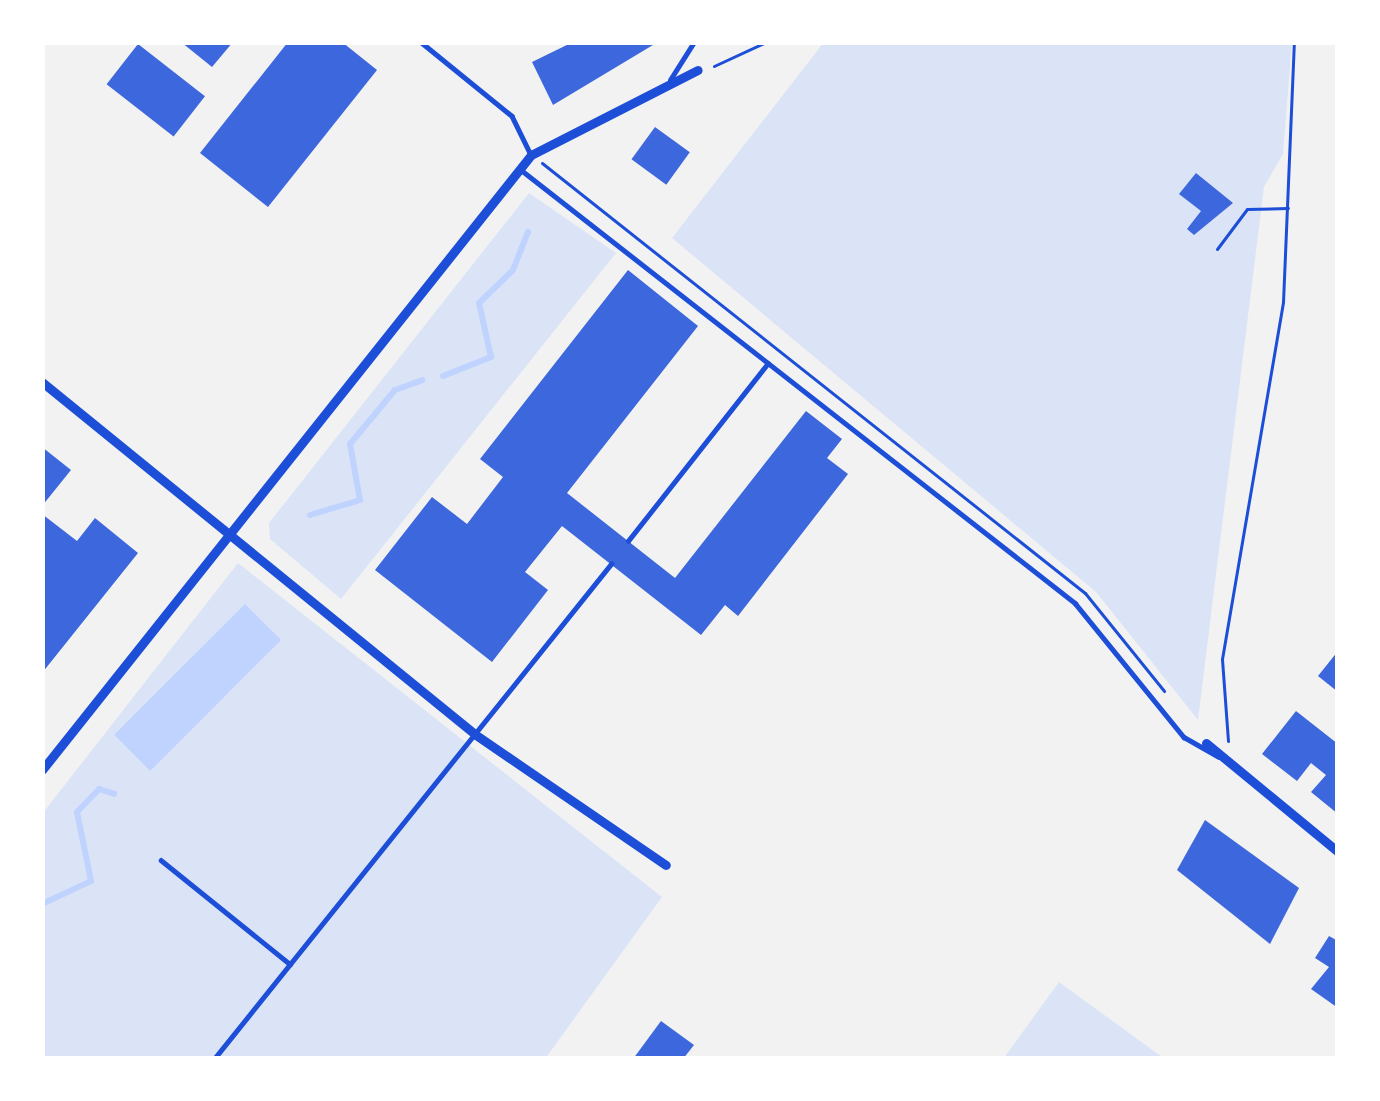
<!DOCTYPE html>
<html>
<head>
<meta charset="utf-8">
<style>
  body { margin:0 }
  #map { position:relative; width:1380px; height:1101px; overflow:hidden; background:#f2f2f2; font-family:Helvetica,sans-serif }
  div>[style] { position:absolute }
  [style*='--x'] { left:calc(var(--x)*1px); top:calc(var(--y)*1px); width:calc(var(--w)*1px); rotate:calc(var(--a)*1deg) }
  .green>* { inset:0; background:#dbe4f7 }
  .water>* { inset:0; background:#bfd3fe; transform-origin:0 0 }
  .stream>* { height:6px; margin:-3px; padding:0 3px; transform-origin:3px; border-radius:3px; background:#bfd3fe }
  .building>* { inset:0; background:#3d67dc; transform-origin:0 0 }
  .path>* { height:3px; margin:-1.5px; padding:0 1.5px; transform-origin:1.5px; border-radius:1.5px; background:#1d4ed8 }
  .service>* { height:4.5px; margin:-2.25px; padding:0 2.25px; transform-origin:2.25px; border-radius:2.25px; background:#1d4ed8 }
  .minor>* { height:9px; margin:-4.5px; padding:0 4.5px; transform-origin:4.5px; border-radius:4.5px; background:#1d4ed8 }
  span { translate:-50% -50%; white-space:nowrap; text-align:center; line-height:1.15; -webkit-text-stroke:9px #fff; paint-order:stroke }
  .frame { position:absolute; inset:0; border:45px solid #fff; pointer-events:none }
</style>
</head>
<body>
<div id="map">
  <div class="green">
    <i style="clip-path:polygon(824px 42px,1292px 42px,1283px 154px,1264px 187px,1198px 720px,1096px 592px,672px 238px)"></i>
    <i style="clip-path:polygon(529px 193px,616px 253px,341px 599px,270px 539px,269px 523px)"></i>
    <i style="clip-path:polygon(238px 563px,662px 897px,545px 1059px,42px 1059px,42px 814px)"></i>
    <i style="clip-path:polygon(1059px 982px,1165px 1059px,1003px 1059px)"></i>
  </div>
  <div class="water">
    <i style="left:245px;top:604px;width:51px;height:185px;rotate:45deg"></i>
  </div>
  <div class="stream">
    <i style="--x:443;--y:376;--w:52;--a:-21.6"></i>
    <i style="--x:491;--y:357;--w:55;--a:-102.5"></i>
    <i style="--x:479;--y:303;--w:47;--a:-44.1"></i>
    <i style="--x:513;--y:270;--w:41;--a:-68.5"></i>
    <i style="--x:310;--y:515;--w:52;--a:-16.7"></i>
    <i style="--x:360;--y:500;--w:57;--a:-100.1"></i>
    <i style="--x:350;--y:444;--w:70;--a:-50.2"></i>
    <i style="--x:395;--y:390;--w:29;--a:-20"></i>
    <i style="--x:42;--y:904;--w:54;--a:-25.1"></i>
    <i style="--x:91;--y:881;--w:70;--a:-101.5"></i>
    <i style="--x:77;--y:812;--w:32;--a:-46"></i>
    <i style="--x:99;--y:789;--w:16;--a:18"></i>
  </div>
  <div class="building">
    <i style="clip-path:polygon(181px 42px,233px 42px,212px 67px)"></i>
    <i style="clip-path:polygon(288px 42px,342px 42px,377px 70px,268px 207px,200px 153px)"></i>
    <i style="clip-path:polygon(573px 42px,590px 43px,658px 42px,553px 105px,532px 62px)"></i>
    <i style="left:138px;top:44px;width:85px;height:51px;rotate:38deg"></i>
    <i style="left:655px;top:127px;width:43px;height:40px;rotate:36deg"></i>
    <i style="clip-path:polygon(1196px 173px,1233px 203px,1194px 235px,1187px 229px,1201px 211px,1179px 194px)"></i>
    <i style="clip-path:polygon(628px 270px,698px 326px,567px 493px,675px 578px,806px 411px,842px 439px,827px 458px,848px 474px,738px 616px,725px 605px,701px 635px,562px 526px,525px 572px,548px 590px,492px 662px,375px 570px,432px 497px,467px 524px,503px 477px,480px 459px)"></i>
    <i style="clip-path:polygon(42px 447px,71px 470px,42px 506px)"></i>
    <i style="clip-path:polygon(42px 514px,77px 541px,95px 518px,138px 553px,42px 673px)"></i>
    <i style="clip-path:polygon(1338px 651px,1338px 692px,1318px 676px)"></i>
    <i style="clip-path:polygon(1296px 711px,1338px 744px,1338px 814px,1311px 792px,1326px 775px,1311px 763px,1297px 781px,1262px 754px)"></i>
    <i style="clip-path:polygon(1205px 820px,1299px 888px,1270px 944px,1177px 870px)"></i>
    <i style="clip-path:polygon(1329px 936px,1338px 941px,1338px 1008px,1311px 989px,1329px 967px,1315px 958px)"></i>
    <i style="clip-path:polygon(661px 1021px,694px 1045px,683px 1059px,633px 1059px)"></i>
  </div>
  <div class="path">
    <i style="--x:714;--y:66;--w:57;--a:-24.8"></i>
    <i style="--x:542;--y:163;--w:693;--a:38.38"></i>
    <i style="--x:1085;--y:593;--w:126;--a:51.1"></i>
    <i style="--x:1217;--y:249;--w:50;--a:-53.1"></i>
    <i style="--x:1247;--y:209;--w:41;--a:-1.4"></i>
    <i style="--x:1228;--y:741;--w:82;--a:-94.2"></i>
    <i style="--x:1222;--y:659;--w:362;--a:-80.3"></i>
    <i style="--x:1283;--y:302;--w:260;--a:-87.6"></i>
  </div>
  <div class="service">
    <i style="--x:421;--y:42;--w:117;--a:39.1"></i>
    <i style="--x:512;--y:116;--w:43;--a:64"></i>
    <i style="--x:670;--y:80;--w:45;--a:-57.7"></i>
    <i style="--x:520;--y:169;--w:705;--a:38.02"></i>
    <i style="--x:1075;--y:603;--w:173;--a:50.9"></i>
    <i style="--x:1184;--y:737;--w:40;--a:29.7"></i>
    <i style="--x:628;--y:541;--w:226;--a:-51.8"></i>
    <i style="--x:161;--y:860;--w:166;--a:38.9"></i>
    <i style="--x:214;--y:1059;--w:635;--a:-51.27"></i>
  </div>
  <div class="minor">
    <i style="--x:42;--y:382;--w:559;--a:39.12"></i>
    <i style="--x:476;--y:735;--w:230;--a:34.4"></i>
    <i style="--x:1206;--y:743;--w:171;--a:39.5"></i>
    <i style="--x:42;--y:770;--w:786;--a:-51.51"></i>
    <i style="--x:531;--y:155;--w:187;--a:-27"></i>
  </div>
  <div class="frame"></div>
</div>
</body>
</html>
